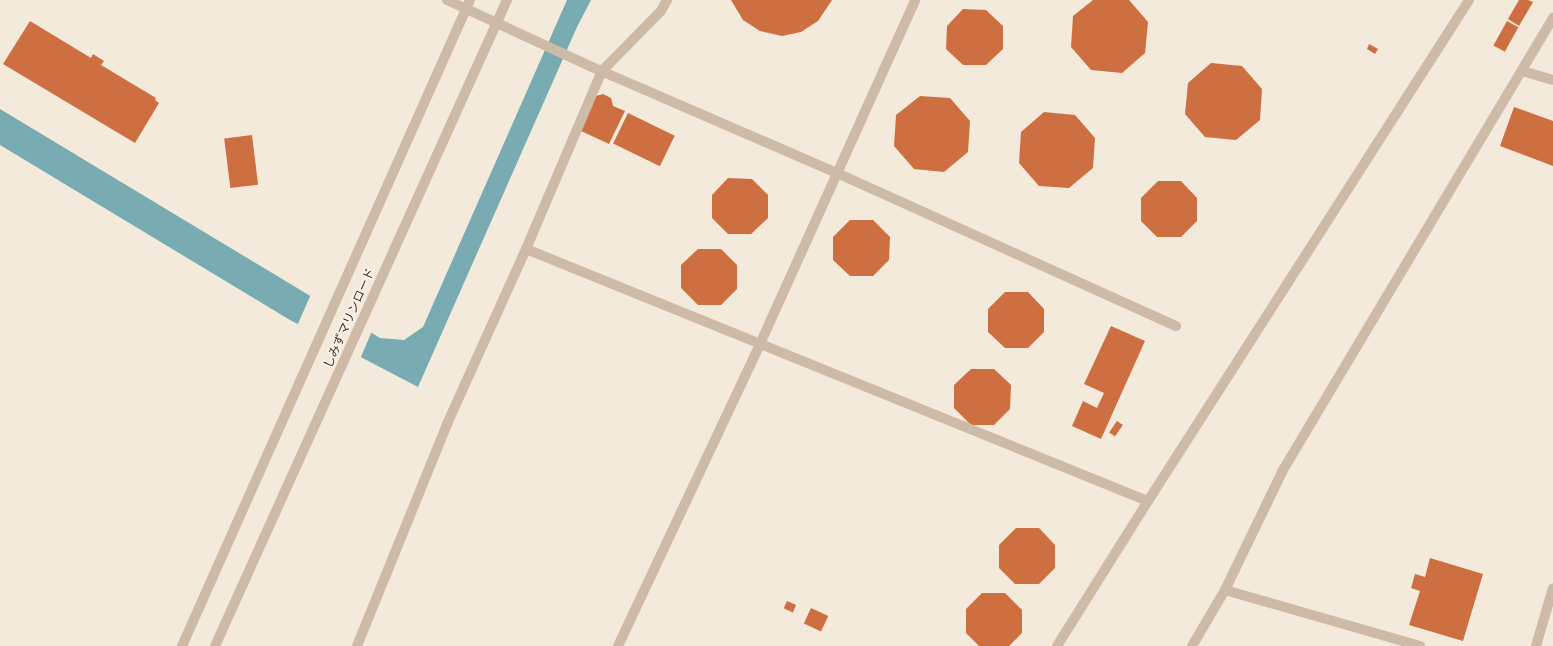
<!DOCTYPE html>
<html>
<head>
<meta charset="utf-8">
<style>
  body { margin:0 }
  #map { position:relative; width:1553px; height:646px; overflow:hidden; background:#f4eadc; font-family:"Exo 2","Noto Sans JP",sans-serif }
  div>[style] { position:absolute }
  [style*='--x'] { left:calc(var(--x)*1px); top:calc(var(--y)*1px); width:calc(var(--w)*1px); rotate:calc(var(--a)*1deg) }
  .water>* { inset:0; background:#79abb2 }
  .pier>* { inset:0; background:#f4eadc }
  .building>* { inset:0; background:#cd6f40; transform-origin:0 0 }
  .minor>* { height:10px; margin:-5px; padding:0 5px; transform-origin:5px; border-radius:5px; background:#cdbba7 }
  span { translate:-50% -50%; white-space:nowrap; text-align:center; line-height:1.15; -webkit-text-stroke:3px #fbf4e8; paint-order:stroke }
  .street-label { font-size:12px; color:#382f28 }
</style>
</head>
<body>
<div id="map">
  <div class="water">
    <i style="clip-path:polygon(567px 0,591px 0,577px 27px,418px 387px,290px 320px,0 145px,0 109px,380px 338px,404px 340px,423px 327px)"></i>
  </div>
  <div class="pier">
    <i style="clip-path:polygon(311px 294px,372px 331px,360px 359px,297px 326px)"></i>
  </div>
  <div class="building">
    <i style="clip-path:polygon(731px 0,832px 0,818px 21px,801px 32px,782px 36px,760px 31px,743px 20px)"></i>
    <i style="clip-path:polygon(1093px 0,1129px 0,1148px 22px,1145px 53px,1122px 73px,1091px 70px,1071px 47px,1073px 16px)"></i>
    <i style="clip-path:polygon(1519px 0,1528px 0,1533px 2px,1519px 26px,1508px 19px)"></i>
    <i style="clip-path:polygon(963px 9px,986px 10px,1003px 26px,1003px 49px,986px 65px,963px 65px,946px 49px,947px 26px)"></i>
    <i style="clip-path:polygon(30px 21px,91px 58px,93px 54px,104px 61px,101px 65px,156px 98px,155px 100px,159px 103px,135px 143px,3px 64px)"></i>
    <i style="left:1507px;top:21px;width:13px;height:28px;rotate:29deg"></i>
    <i style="clip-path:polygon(1369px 44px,1378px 49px,1375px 54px,1367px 49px)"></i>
    <i style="clip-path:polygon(1211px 63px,1242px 66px,1262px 89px,1260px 120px,1236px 140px,1205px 137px,1185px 114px,1188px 83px)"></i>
    <i style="clip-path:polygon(603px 94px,611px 98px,613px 106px,625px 111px,609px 144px,579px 130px,596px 96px)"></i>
    <i style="clip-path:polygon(920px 96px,950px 98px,970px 121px,968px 152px,944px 172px,914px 169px,894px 146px,896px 115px)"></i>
    <i style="clip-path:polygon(1514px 107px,1553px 121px,1553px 166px,1500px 146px)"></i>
    <i style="clip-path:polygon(1044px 112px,1075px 115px,1095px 138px,1093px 168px,1069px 188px,1039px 186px,1019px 163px,1021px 132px)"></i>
    <i style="left:628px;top:113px;width:52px;height:34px;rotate:26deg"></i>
    <i style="left:252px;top:135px;width:50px;height:28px;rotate:83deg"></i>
    <i style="clip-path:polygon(728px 178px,752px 179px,768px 195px,768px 218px,751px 234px,728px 234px,712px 218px,712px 195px)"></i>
    <i style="clip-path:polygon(1158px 181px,1181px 181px,1197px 198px,1197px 221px,1181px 237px,1157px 237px,1141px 221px,1141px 198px)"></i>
    <i style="clip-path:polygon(850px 220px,873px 220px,890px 237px,889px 260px,873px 276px,850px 276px,833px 260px,833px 237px)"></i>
    <i style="clip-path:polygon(698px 249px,721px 249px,737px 265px,737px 289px,721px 305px,698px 305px,681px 288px,681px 265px)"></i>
    <i style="clip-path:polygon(1005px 292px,1028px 292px,1044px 309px,1044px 332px,1028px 348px,1005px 348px,988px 332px,988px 309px)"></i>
    <i style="clip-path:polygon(1111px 326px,1145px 341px,1101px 439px,1072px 426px,1083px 401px,1097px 408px,1104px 393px,1084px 384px)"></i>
    <i style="clip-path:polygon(971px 369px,994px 369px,1011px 385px,1010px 409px,994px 425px,971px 425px,954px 408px,954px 385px)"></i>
    <i style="left:1117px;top:421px;width:7px;height:14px;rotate:34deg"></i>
    <i style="clip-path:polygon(1016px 528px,1039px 528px,1055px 545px,1055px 568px,1039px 584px,1015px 584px,999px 568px,999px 545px)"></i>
    <i style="clip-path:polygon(1430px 558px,1483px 574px,1463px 641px,1409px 625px,1420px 591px,1411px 588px,1415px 574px,1425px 577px)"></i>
    <i style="clip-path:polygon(982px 593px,1005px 593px,1022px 610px,1022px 633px,1009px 646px,979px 646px,966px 633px,966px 609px)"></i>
    <i style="left:787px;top:601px;width:10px;height:8px;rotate:24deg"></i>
    <i style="left:811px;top:608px;width:19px;height:17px;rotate:25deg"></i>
  </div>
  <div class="minor">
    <i style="--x:447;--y:0;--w:160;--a:24.8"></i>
    <i style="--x:592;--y:67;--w:267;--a:23.4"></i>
    <i style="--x:837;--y:173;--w:372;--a:24.3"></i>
    <i style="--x:1522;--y:71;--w:32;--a:16"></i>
    <i style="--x:526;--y:249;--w:671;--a:22.06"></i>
    <i style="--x:1225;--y:590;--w:133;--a:-64.2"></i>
    <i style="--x:1283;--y:470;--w:527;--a:-59.15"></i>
    <i style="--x:182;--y:646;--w:707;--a:-65.97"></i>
    <i style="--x:215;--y:646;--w:709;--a:-65.68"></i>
    <i style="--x:357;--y:646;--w:240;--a:-67.9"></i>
    <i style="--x:447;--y:424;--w:192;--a:-65.7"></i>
    <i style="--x:526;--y:249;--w:194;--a:-66.9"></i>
    <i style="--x:602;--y:71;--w:84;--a:-45.5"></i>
    <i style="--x:661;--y:11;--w:13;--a:-61"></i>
    <i style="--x:618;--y:646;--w:334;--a:-64.8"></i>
    <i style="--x:760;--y:344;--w:377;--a:-65.7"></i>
    <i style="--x:1057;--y:646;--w:171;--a:-57.9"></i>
    <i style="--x:1148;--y:501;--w:595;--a:-57.35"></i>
    <i style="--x:1192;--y:646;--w:65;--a:-59.5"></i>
    <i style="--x:1225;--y:590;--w:203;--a:16"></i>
    <i style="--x:1536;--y:646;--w:60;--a:-73.7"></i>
  </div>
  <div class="street-label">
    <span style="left:349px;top:318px;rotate:-66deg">しみずマリンロード</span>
  </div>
</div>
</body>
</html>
